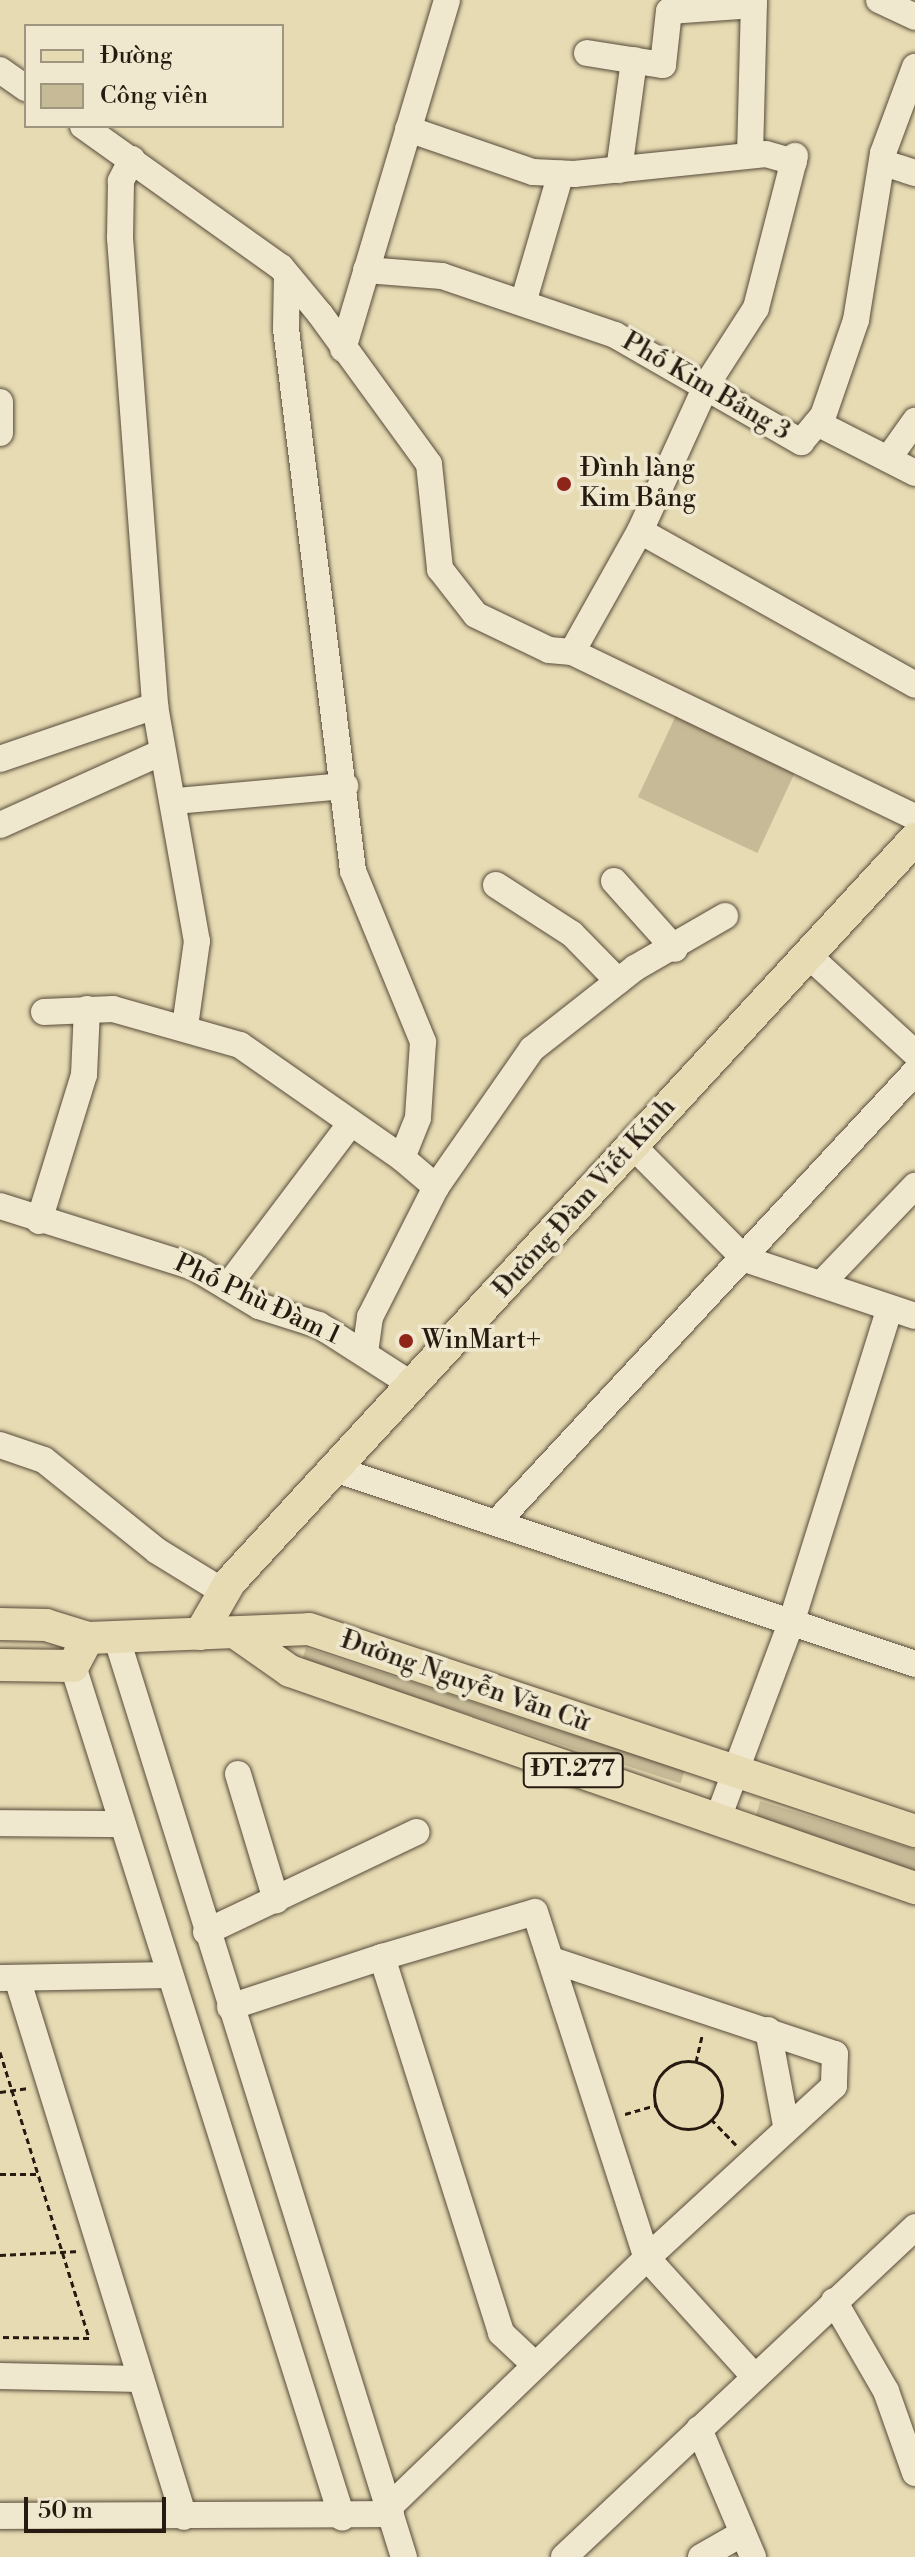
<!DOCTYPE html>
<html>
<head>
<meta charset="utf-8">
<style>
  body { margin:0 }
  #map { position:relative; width:915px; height:2557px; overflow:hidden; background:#e7dbb3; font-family:"Libre Bodoni",serif }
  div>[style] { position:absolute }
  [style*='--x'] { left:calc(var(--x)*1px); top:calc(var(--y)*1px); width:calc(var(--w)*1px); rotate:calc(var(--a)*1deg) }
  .green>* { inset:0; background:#c6ba97; transform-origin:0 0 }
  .path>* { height:3px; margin-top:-1.5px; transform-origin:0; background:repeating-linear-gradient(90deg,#271b11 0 6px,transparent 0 10px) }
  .path>.ring { margin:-1.5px; padding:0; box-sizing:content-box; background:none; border:3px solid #271b11; border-radius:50% }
  .roads { filter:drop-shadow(0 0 2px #574b3a) drop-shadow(0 0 2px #574b3a) }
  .minor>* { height:26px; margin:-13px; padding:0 13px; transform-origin:13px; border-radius:13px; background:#efe8ce }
  .major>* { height:32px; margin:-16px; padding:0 16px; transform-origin:16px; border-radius:16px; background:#e7dbb3 }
  .dots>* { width:22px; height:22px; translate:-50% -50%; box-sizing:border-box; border:4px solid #efe8ce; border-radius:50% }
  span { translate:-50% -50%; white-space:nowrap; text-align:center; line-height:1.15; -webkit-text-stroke:7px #efe8ce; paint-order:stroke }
  .shield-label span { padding:2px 6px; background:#efe8ce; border:2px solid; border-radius:6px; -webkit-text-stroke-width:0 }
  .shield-label { font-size:24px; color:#271b11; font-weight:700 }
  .street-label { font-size:26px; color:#271b11 }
  .poi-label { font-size:26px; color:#271b11 }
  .left { translate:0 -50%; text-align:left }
  .legend { position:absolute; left:24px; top:24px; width:260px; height:104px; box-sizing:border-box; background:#efe8ce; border:2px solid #9f9682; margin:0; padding:10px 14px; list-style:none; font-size:24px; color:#271b11 }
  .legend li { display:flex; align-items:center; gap:16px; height:40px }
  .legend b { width:40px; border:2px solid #9f9682 }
  .scale { position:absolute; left:24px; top:2497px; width:142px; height:36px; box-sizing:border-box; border:4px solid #271b11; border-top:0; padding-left:10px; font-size:24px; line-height:28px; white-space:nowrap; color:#271b11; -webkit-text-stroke:6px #efe8ce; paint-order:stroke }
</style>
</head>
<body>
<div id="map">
  <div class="green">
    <i style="left:678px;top:711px;width:132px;height:95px;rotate:25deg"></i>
    <i style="left:306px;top:1648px;width:398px;height:13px;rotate:18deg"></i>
    <i style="clip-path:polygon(760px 1801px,915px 1849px,915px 1875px,755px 1820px)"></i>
  </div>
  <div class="path">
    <i style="--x:0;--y:2052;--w:300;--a:72.7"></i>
    <i style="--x:89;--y:2338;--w:89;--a:-179.4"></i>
    <i class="ring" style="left:654px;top:2061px;width:65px;height:65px"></i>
    <i style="--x:696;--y:2062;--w:28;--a:-77"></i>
    <i style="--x:0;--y:2092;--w:27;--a:-8"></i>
    <i style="--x:625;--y:2114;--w:32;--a:-16"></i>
    <i style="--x:711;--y:2119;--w:36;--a:46"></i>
    <i style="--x:0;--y:2174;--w:36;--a:0"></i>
    <i style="--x:0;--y:2255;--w:80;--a:-2.9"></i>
  </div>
  <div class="roads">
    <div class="minor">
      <i style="--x:879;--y:0;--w:40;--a:25"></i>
      <i style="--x:587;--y:53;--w:77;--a:9"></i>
      <i style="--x:663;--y:65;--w:54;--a:-83.7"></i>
      <i style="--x:669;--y:11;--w:85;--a:-4"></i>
      <i style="--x:0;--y:70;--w:32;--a:35"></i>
      <i style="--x:83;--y:126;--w:243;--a:35.5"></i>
      <i style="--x:281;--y:267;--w:61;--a:50.3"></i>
      <i style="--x:320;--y:314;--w:185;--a:54"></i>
      <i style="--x:429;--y:464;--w:106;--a:84"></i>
      <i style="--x:440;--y:569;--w:58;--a:52"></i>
      <i style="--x:476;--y:615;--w:81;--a:25.6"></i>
      <i style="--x:549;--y:650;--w:23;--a:5"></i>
      <i style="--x:572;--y:652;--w:381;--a:25.7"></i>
      <i style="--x:408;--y:129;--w:132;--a:19"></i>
      <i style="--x:533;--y:172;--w:41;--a:2.8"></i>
      <i style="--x:574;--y:174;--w:193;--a:-5.9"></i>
      <i style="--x:766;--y:154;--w:29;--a:16"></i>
      <i style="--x:750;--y:155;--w:155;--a:-88.5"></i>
      <i style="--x:132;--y:159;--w:25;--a:117"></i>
      <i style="--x:121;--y:181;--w:57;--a:91"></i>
      <i style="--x:120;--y:238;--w:469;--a:85.7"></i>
      <i style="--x:155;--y:706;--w:239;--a:79.9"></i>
      <i style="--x:197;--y:941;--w:86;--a:98"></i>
      <i style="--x:884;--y:163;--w:33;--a:18"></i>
      <i style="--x:619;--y:170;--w:111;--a:-82.2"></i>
      <i style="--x:366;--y:270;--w:76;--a:4.5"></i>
      <i style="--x:442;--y:276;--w:183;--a:18.8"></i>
      <i style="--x:615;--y:335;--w:215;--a:29.9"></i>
      <i style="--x:801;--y:442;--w:34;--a:-50"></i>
      <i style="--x:823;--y:416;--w:102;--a:-71"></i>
      <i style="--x:856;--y:320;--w:169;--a:-80.8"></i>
      <i style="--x:883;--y:153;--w:92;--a:-69.6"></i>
      <i style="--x:287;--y:275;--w:54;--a:91.1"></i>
      <i style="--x:286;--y:329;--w:546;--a:82.95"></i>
      <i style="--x:353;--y:871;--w:185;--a:67.7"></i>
      <i style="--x:423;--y:1042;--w:76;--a:93.8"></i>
      <i style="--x:418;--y:1118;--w:43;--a:111.8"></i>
      <i style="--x:402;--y:1158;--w:45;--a:40.5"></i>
      <i style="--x:436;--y:1187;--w:146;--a:116.9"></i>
      <i style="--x:370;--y:1317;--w:35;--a:98"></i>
      <i style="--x:523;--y:303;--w:135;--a:-73.7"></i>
      <i style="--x:343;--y:349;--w:364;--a:-73.4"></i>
      <i style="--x:0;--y:402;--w:31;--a:90"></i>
      <i style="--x:817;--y:423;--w:110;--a:27"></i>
      <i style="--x:888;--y:459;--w:47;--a:-54.6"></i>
      <i style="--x:640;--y:531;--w:162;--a:-65.5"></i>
      <i style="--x:707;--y:384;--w:90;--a:-57.2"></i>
      <i style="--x:756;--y:308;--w:157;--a:-75.6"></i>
      <i style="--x:572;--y:652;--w:139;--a:-60.7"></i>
      <i style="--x:640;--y:531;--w:315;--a:29.2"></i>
      <i style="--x:0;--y:759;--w:164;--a:-18.9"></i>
      <i style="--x:176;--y:801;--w:170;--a:-5.1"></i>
      <i style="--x:0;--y:825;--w:175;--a:-24.2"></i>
      <i style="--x:614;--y:881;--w:91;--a:48.1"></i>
      <i style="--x:496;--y:885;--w:90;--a:32.8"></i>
      <i style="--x:572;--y:934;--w:66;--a:45.6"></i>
      <i style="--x:809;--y:956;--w:144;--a:42.5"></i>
      <i style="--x:44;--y:1012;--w:69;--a:-2.5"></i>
      <i style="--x:113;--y:1009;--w:132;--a:15.8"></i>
      <i style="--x:240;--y:1045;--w:198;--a:34.9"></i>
      <i style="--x:632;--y:1145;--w:161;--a:45.3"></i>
      <i style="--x:745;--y:1259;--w:179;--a:18.5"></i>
      <i style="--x:436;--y:1187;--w:168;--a:-55.2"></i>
      <i style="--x:532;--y:1049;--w:131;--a:-38.2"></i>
      <i style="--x:635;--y:968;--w:104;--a:-30"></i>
      <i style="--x:0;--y:1206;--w:203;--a:17.5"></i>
      <i style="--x:194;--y:1267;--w:76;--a:31"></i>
      <i style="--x:259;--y:1306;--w:63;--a:17.6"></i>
      <i style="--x:319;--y:1325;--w:113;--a:32.7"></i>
      <i style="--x:39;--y:1221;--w:153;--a:-72.9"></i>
      <i style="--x:84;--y:1075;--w:66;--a:-87.4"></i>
      <i style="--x:821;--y:1284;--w:136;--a:-46.2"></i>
      <i style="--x:227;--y:1287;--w:201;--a:-52.9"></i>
      <i style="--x:0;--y:1445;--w:46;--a:18.8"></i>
      <i style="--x:44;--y:1460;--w:145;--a:38.8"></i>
      <i style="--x:157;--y:1551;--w:79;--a:31.5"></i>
      <i style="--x:335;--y:1469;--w:612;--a:18.58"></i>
      <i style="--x:497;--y:1522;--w:614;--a:-47.11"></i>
      <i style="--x:116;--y:1636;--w:965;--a:72.64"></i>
      <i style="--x:73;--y:1666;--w:893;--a:72.46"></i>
      <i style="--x:238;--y:1774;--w:132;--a:73.2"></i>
      <i style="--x:717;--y:1821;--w:215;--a:-69.5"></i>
      <i style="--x:792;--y:1620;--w:327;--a:-72.6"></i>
      <i style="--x:0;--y:1823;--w:122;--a:0.5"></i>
      <i style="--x:206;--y:1932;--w:233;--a:-25.4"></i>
      <i style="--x:382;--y:1957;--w:159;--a:-16.4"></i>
      <i style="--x:535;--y:1912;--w:364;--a:72.1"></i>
      <i style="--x:647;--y:2258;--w:359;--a:136"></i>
      <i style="--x:555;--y:1961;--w:295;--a:18.4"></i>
      <i style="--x:835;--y:2054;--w:32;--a:92"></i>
      <i style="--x:834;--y:2086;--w:254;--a:137.4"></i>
      <i style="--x:647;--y:2258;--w:159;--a:47.8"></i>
      <i style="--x:1;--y:1978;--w:169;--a:-1"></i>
      <i style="--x:17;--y:1978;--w:564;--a:72.79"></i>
      <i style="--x:230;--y:2007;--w:160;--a:-18.2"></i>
      <i style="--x:382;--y:1957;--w:394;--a:72.4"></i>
      <i style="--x:501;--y:2333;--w:44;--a:43.2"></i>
      <i style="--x:768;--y:2030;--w:97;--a:79.3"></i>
      <i style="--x:834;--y:2301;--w:104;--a:60"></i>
      <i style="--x:886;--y:2391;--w:87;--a:70.5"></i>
      <i style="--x:0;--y:2376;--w:141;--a:1.2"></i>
      <i style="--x:699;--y:2429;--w:139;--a:67.1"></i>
      <i style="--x:0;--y:2516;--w:391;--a:-0.3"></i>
      <i style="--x:564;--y:2557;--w:482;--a:-43.2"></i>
      <i style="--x:701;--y:2557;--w:48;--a:-29.7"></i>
    </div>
    <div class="major">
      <i style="--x:0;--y:1624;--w:46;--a:1.2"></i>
      <i style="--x:46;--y:1625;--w:44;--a:17.2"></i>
      <i style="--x:88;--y:1638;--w:221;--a:-2.3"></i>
      <i style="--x:309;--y:1629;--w:639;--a:18.43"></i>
      <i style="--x:200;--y:1634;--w:60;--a:-60"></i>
      <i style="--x:230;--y:1582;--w:1011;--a:-47.33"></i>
      <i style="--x:240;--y:1636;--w:61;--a:35"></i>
      <i style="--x:290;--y:1671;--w:662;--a:19.15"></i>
      <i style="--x:0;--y:1665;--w:73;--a:0.8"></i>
      <i style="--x:73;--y:1666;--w:32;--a:-62"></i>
    </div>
  </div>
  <div class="dots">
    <i style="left:564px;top:484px;background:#8f2418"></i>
    <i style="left:406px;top:1341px;background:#8f2418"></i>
  </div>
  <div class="shield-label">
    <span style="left:573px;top:1770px">ĐT.277</span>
  </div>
  <div class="street-label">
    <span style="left:706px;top:387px;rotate:30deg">Phố Kim Bảng 3</span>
    <span style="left:585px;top:1198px;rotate:-48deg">Đường Đàm Viết Kính</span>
    <span style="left:257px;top:1300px;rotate:25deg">Phố Phù Đàm 1</span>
    <span style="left:465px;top:1682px;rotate:19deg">Đường Nguyễn Văn Cừ</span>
  </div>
  <div class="poi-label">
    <span class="left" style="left:580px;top:484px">Đình làng<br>Kim Bảng</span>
    <span class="left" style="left:422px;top:1341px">WinMart+</span>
  </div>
  <ul class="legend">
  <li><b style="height:10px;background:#e7dbb3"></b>Đường</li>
  <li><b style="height:22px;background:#c6ba97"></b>Công viên</li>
  </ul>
  <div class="scale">50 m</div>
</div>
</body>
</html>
